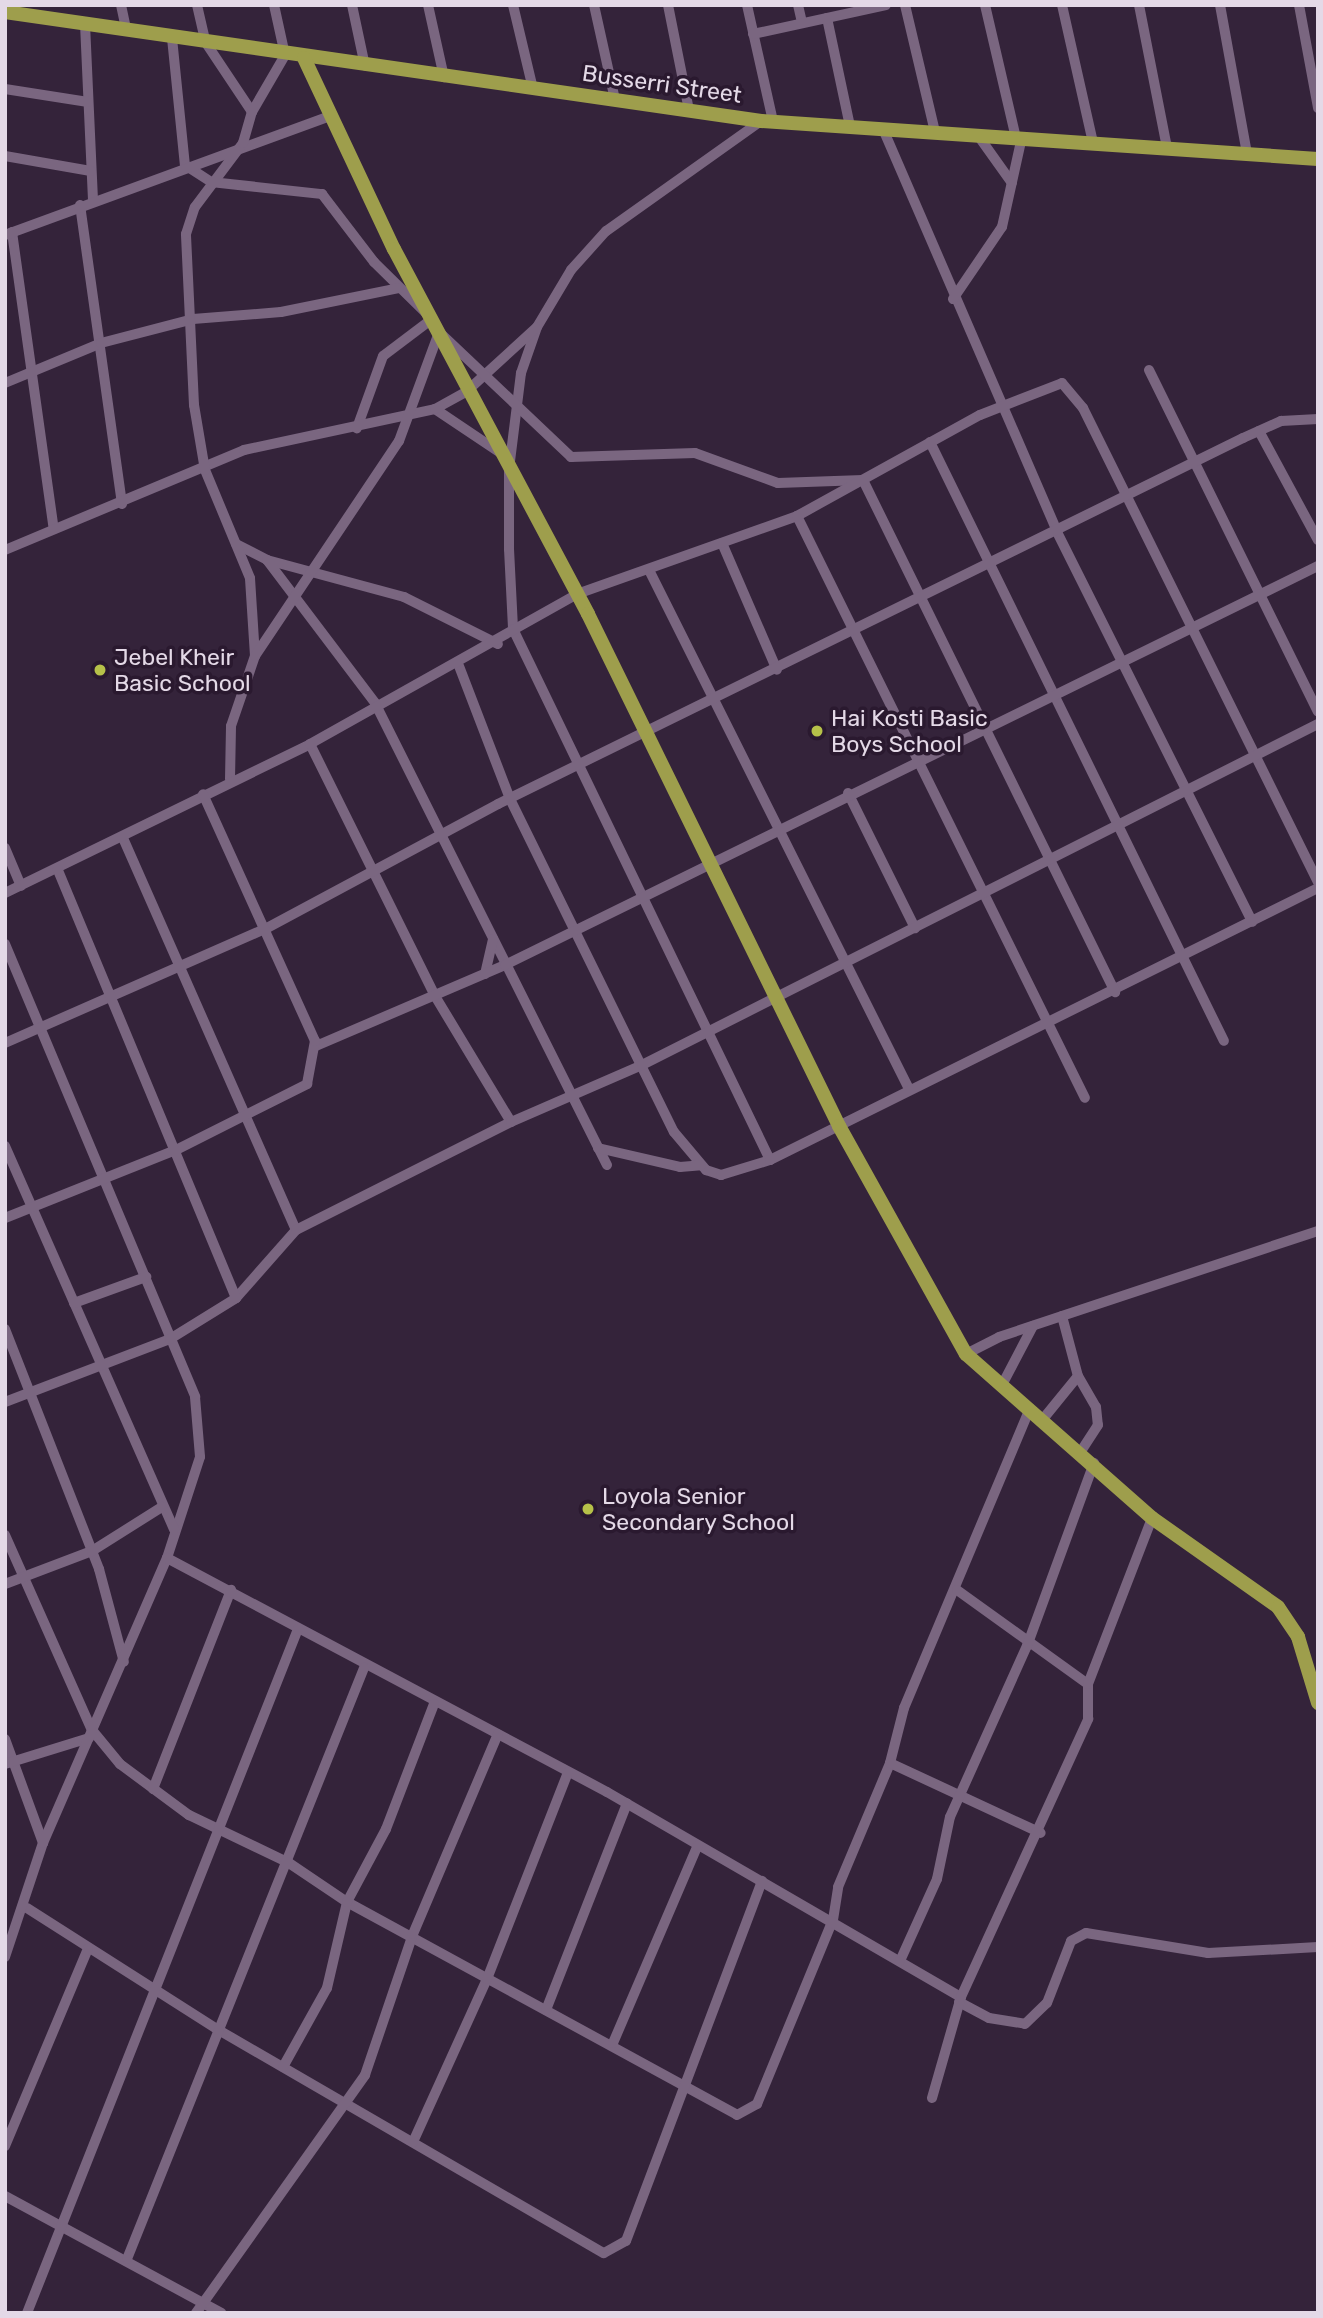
<!DOCTYPE html>
<html>
<head>
<meta charset="utf-8">
<style>
  body { margin:0 }
  #map { position:relative; width:1323px; height:2318px; overflow:hidden; background:#34233a; font-family:Rubik,sans-serif }
  div>[style] { position:absolute }
  [style*='--x'] { left:calc(var(--x)*1px); top:calc(var(--y)*1px); width:calc(var(--w)*1px); rotate:calc(var(--a)*1deg) }
  .minor>* { height:10px; margin:-5px; padding:0 5px; transform-origin:5px; border-radius:5px; background:#7a6680 }
  .major>* { height:14px; margin:-7px; padding:0 7px; transform-origin:7px; border-radius:7px; background:#9e9e4c }
  .dots>* { width:19px; height:19px; translate:-50% -50%; box-sizing:border-box; border:4px solid #2a192f; border-radius:50% }
  span { translate:-50% -50%; white-space:nowrap; text-align:center; line-height:1.15; -webkit-text-stroke:7px #2a192f; paint-order:stroke }
  .street-label { font-size:23px; color:#e4d9e7 }
  .poi-label { font-size:23px; color:#e4d9e7 }
  .left { translate:0 -50%; text-align:left }
  .frame { position:absolute; inset:0; border:7px solid #e4d9e7; pointer-events:none }
</style>
</head>
<body>
<div id="map">
  <div class="minor">
    <i style="--x:121;--y:5;--w:25;--a:78"></i>
    <i style="--x:197;--y:5;--w:39;--a:77"></i>
    <i style="--x:206;--y:43;--w:83;--a:56.3"></i>
    <i style="--x:352;--y:5;--w:62;--a:78"></i>
    <i style="--x:428;--y:5;--w:74;--a:77.5"></i>
    <i style="--x:513;--y:5;--w:86;--a:76.6"></i>
    <i style="--x:594;--y:5;--w:97;--a:77.5"></i>
    <i style="--x:668;--y:5;--w:107;--a:78.7"></i>
    <i style="--x:747;--y:5;--w:119;--a:77.4"></i>
    <i style="--x:798;--y:5;--w:18;--a:77"></i>
    <i style="--x:905;--y:5;--w:130;--a:76.7"></i>
    <i style="--x:985;--y:5;--w:137;--a:76.9"></i>
    <i style="--x:1062;--y:5;--w:141;--a:77.3"></i>
    <i style="--x:1139;--y:5;--w:146;--a:78.9"></i>
    <i style="--x:1220;--y:5;--w:151;--a:79.7"></i>
    <i style="--x:1299;--y:5;--w:105;--a:79.5"></i>
    <i style="--x:827;--y:18;--w:110;--a:78"></i>
    <i style="--x:85;--y:24;--w:176;--a:87.4"></i>
    <i style="--x:753;--y:34;--w:136;--a:-12.3"></i>
    <i style="--x:172;--y:38;--w:128;--a:84.2"></i>
    <i style="--x:185;--y:165;--w:31;--a:33"></i>
    <i style="--x:211;--y:182;--w:112;--a:6.2"></i>
    <i style="--x:322;--y:194;--w:86;--a:52.6"></i>
    <i style="--x:374;--y:262;--w:81;--a:44.5"></i>
    <i style="--x:432;--y:319;--w:61;--a:142.9"></i>
    <i style="--x:383;--y:356;--w:77;--a:109.9"></i>
    <i style="--x:5;--y:89;--w:84;--a:8.9"></i>
    <i style="--x:761;--y:121;--w:190;--a:144.6"></i>
    <i style="--x:606;--y:231;--w:52;--a:131.9"></i>
    <i style="--x:571;--y:270;--w:66;--a:120.8"></i>
    <i style="--x:537;--y:327;--w:49;--a:109.2"></i>
    <i style="--x:521;--y:373;--w:98;--a:97.1"></i>
    <i style="--x:509;--y:470;--w:79;--a:90"></i>
    <i style="--x:509;--y:549;--w:80;--a:87.1"></i>
    <i style="--x:513;--y:629;--w:590;--a:64.17"></i>
    <i style="--x:883;--y:129;--w:439;--a:66.6"></i>
    <i style="--x:1057;--y:532;--w:436;--a:63.4"></i>
    <i style="--x:977;--y:134;--w:60;--a:54.5"></i>
    <i style="--x:5;--y:156;--w:87;--a:9.9"></i>
    <i style="--x:80;--y:205;--w:302;--a:82"></i>
    <i style="--x:12;--y:232;--w:300;--a:82"></i>
    <i style="--x:5;--y:235;--w:347;--a:-20.1"></i>
    <i style="--x:953;--y:299;--w:87;--a:-55.8"></i>
    <i style="--x:1002;--y:227;--w:92;--a:-77.5"></i>
    <i style="--x:1149;--y:370;--w:381;--a:63.7"></i>
    <i style="--x:5;--y:383;--w:104;--a:-22.6"></i>
    <i style="--x:101;--y:343;--w:95;--a:-14.6"></i>
    <i style="--x:193;--y:319;--w:88;--a:-4.5"></i>
    <i style="--x:281;--y:312;--w:120;--a:-11.5"></i>
    <i style="--x:435;--y:409;--w:77;--a:33.9"></i>
    <i style="--x:1259;--y:431;--w:124;--a:61.6"></i>
    <i style="--x:930;--y:442;--w:667;--a:63.86"></i>
    <i style="--x:797;--y:516;--w:649;--a:63.67"></i>
    <i style="--x:722;--y:543;--w:138;--a:66.6"></i>
    <i style="--x:236;--y:544;--w:35;--a:27"></i>
    <i style="--x:267;--y:560;--w:142;--a:15.1"></i>
    <i style="--x:404;--y:597;--w:105;--a:26.6"></i>
    <i style="--x:5;--y:550;--w:259;--a:-22.7"></i>
    <i style="--x:244;--y:450;--w:195;--a:-12.1"></i>
    <i style="--x:435;--y:409;--w:37;--a:-29"></i>
    <i style="--x:467;--y:391;--w:93;--a:-42.4"></i>
    <i style="--x:267;--y:560;--w:179;--a:52.9"></i>
    <i style="--x:375;--y:703;--w:517;--a:63.34"></i>
    <i style="--x:649;--y:570;--w:578;--a:63.39"></i>
    <i style="--x:255;--y:656;--w:78;--a:-93.7"></i>
    <i style="--x:250;--y:578;--w:117;--a:-112.6"></i>
    <i style="--x:205;--y:470;--w:66;--a:-99.6"></i>
    <i style="--x:194;--y:405;--w:171;--a:-92.7"></i>
    <i style="--x:186;--y:234;--w:28;--a:-72"></i>
    <i style="--x:195;--y:207;--w:80;--a:-53.1"></i>
    <i style="--x:243;--y:143;--w:32;--a:-74"></i>
    <i style="--x:252;--y:112;--w:66;--a:-59.9"></i>
    <i style="--x:285;--y:55;--w:51;--a:-102.4"></i>
    <i style="--x:459;--y:666;--w:142;--a:69"></i>
    <i style="--x:510;--y:799;--w:371;--a:63.8"></i>
    <i style="--x:674;--y:1132;--w:50;--a:49.9"></i>
    <i style="--x:706;--y:1170;--w:16;--a:18"></i>
    <i style="--x:721;--y:1175;--w:51;--a:-17"></i>
    <i style="--x:770;--y:1160;--w:612;--a:-26.4"></i>
    <i style="--x:310;--y:744;--w:281;--a:63.6"></i>
    <i style="--x:435;--y:996;--w:147;--a:58.9"></i>
    <i style="--x:230;--y:779;--w:53;--a:-88.9"></i>
    <i style="--x:231;--y:726;--w:74;--a:-71.1"></i>
    <i style="--x:255;--y:656;--w:259;--a:-56.2"></i>
    <i style="--x:399;--y:441;--w:116;--a:-69.8"></i>
    <i style="--x:439;--y:332;--w:182;--a:43.4"></i>
    <i style="--x:571;--y:457;--w:124;--a:-1.8"></i>
    <i style="--x:695;--y:453;--w:88;--a:19.9"></i>
    <i style="--x:778;--y:483;--w:85;--a:-2"></i>
    <i style="--x:863;--y:480;--w:571;--a:63.79"></i>
    <i style="--x:848;--y:793;--w:151;--a:63.6"></i>
    <i style="--x:123;--y:838;--w:428;--a:66.2"></i>
    <i style="--x:296;--y:1230;--w:91;--a:131.4"></i>
    <i style="--x:5;--y:848;--w:41;--a:67.2"></i>
    <i style="--x:5;--y:893;--w:339;--a:-26"></i>
    <i style="--x:310;--y:744;--w:306;--a:-29.3"></i>
    <i style="--x:577;--y:594;--w:233;--a:-19.5"></i>
    <i style="--x:797;--y:516;--w:209;--a:-28.9"></i>
    <i style="--x:980;--y:415;--w:88;--a:-21.3"></i>
    <i style="--x:1062;--y:383;--w:33;--a:50"></i>
    <i style="--x:1083;--y:408;--w:529;--a:63.63"></i>
    <i style="--x:5;--y:944;--w:491;--a:67.2"></i>
    <i style="--x:195;--y:1397;--w:60;--a:85.2"></i>
    <i style="--x:200;--y:1457;--w:106;--a:108.1"></i>
    <i style="--x:485;--y:974;--w:36;--a:-77"></i>
    <i style="--x:5;--y:1043;--w:286;--a:-23.7"></i>
    <i style="--x:267;--y:928;--w:262;--a:-28.2"></i>
    <i style="--x:498;--y:804;--w:830;--a:-26.16"></i>
    <i style="--x:1243;--y:438;--w:42;--a:-24.1"></i>
    <i style="--x:1281;--y:421;--w:37;--a:-3"></i>
    <i style="--x:316;--y:1046;--w:206;--a:-23.2"></i>
    <i style="--x:505;--y:965;--w:906;--a:-26.14"></i>
    <i style="--x:5;--y:1146;--w:419;--a:66.2"></i>
    <i style="--x:598;--y:1148;--w:84;--a:13"></i>
    <i style="--x:680;--y:1167;--w:21;--a:-5"></i>
    <i style="--x:5;--y:1218;--w:184;--a:-21.7"></i>
    <i style="--x:176;--y:1150;--w:147;--a:-26.7"></i>
    <i style="--x:307;--y:1084;--w:44;--a:-79.5"></i>
    <i style="--x:315;--y:1041;--w:271;--a:-114.4"></i>
    <i style="--x:296;--y:1230;--w:241;--a:-26.7"></i>
    <i style="--x:511;--y:1122;--w:143;--a:-23.5"></i>
    <i style="--x:642;--y:1065;--w:757;--a:-26.77"></i>
    <i style="--x:74;--y:1303;--w:77;--a:-19.9"></i>
    <i style="--x:1062;--y:1316;--w:62;--a:75.1"></i>
    <i style="--x:1078;--y:1376;--w:36;--a:60"></i>
    <i style="--x:1096;--y:1407;--w:18;--a:84"></i>
    <i style="--x:1098;--y:1425;--w:31;--a:123"></i>
    <i style="--x:5;--y:1329;--w:258;--a:68.6"></i>
    <i style="--x:99;--y:1569;--w:96;--a:75"></i>
    <i style="--x:966;--y:1354;--w:37;--a:-27"></i>
    <i style="--x:999;--y:1337;--w:336;--a:-18.4"></i>
    <i style="--x:1002;--y:1385;--w:67;--a:-62.3"></i>
    <i style="--x:5;--y:1402;--w:177;--a:-20.9"></i>
    <i style="--x:170;--y:1339;--w:78;--a:-31.8"></i>
    <i style="--x:236;--y:1298;--w:464;--a:-112.6"></i>
    <i style="--x:1043;--y:1419;--w:55;--a:-50.9"></i>
    <i style="--x:5;--y:1535;--w:214;--a:66"></i>
    <i style="--x:92;--y:1730;--w:44;--a:50.5"></i>
    <i style="--x:120;--y:1764;--w:86;--a:36.5"></i>
    <i style="--x:189;--y:1815;--w:111;--a:25.6"></i>
    <i style="--x:289;--y:1863;--w:70;--a:33.9"></i>
    <i style="--x:347;--y:1902;--w:444;--a:28.6"></i>
    <i style="--x:737;--y:2115;--w:23;--a:-29"></i>
    <i style="--x:757;--y:2104;--w:199;--a:-67.6"></i>
    <i style="--x:833;--y:1920;--w:33;--a:-81"></i>
    <i style="--x:838;--y:1887;--w:134;--a:-67.2"></i>
    <i style="--x:890;--y:1763;--w:57;--a:-75.7"></i>
    <i style="--x:904;--y:1708;--w:325;--a:-67.2"></i>
    <i style="--x:5;--y:1584;--w:93;--a:-20.8"></i>
    <i style="--x:92;--y:1551;--w:83;--a:-32.2"></i>
    <i style="--x:957;--y:1590;--w:161;--a:35.7"></i>
    <i style="--x:5;--y:1739;--w:111;--a:69.9"></i>
    <i style="--x:890;--y:1763;--w:166;--a:24.9"></i>
    <i style="--x:5;--y:1764;--w:88;--a:-17.2"></i>
    <i style="--x:153;--y:1789;--w:214;--a:-68.6"></i>
    <i style="--x:27;--y:1908;--w:231;--a:32.5"></i>
    <i style="--x:222;--y:2032;--w:441;--a:30.1"></i>
    <i style="--x:604;--y:2253;--w:25;--a:-29"></i>
    <i style="--x:626;--y:2241;--w:385;--a:-69.3"></i>
    <i style="--x:5;--y:1957;--w:120;--a:-71.6"></i>
    <i style="--x:43;--y:1843;--w:311;--a:-66.5"></i>
    <i style="--x:167;--y:1558;--w:498;--a:28"></i>
    <i style="--x:607;--y:1792;--w:409;--a:30.1"></i>
    <i style="--x:900;--y:1961;--w:90;--a:-65.7"></i>
    <i style="--x:937;--y:1879;--w:63;--a:-78.2"></i>
    <i style="--x:950;--y:1817;--w:188;--a:-65.8"></i>
    <i style="--x:1027;--y:1646;--w:195;--a:-69.9"></i>
    <i style="--x:959;--y:2002;--w:34;--a:28"></i>
    <i style="--x:989;--y:2018;--w:36;--a:9"></i>
    <i style="--x:1025;--y:2024;--w:30;--a:-44"></i>
    <i style="--x:1047;--y:2003;--w:66;--a:-68.8"></i>
    <i style="--x:1071;--y:1941;--w:17;--a:-28"></i>
    <i style="--x:1086;--y:1933;--w:124;--a:9.3"></i>
    <i style="--x:1208;--y:1953;--w:110;--a:-3.1"></i>
    <i style="--x:546;--y:2010;--w:222;--a:-68.6"></i>
    <i style="--x:613;--y:2043;--w:215;--a:-66.8"></i>
    <i style="--x:283;--y:2067;--w:90;--a:-60.9"></i>
    <i style="--x:327;--y:1988;--w:88;--a:-76.9"></i>
    <i style="--x:347;--y:1902;--w:83;--a:-61.9"></i>
    <i style="--x:386;--y:1829;--w:134;--a:-69"></i>
    <i style="--x:932;--y:2098;--w:105;--a:-74"></i>
    <i style="--x:961;--y:1997;--w:306;--a:-65.4"></i>
    <i style="--x:1088;--y:1719;--w:35;--a:-90"></i>
    <i style="--x:1088;--y:1684;--w:178;--a:-68.9"></i>
    <i style="--x:413;--y:2142;--w:179;--a:-65.6"></i>
    <i style="--x:487;--y:1979;--w:222;--a:-68.6"></i>
    <i style="--x:5;--y:2146;--w:214;--a:-67.2"></i>
    <i style="--x:5;--y:2196;--w:246;--a:28.4"></i>
    <i style="--x:127;--y:2259;--w:637;--a:-68.15"></i>
    <i style="--x:27;--y:2313;--w:736;--a:-68.39"></i>
    <i style="--x:196;--y:2313;--w:292;--a:-54.6"></i>
    <i style="--x:365;--y:2075;--w:149;--a:-71.2"></i>
    <i style="--x:413;--y:1934;--w:217;--a:-67"></i>
  </div>
  <div class="major">
    <i style="--x:5;--y:12;--w:764;--a:8.2"></i>
    <i style="--x:761;--y:121;--w:558;--a:3.9"></i>
    <i style="--x:304;--y:58;--w:211;--a:64.8"></i>
    <i style="--x:394;--y:249;--w:413;--a:62"></i>
    <i style="--x:588;--y:614;--w:570;--a:63.88"></i>
    <i style="--x:839;--y:1126;--w:261;--a:60.9"></i>
    <i style="--x:966;--y:1354;--w:248;--a:41.4"></i>
    <i style="--x:1152;--y:1518;--w:154;--a:35.2"></i>
    <i style="--x:1278;--y:1607;--w:36;--a:56"></i>
    <i style="--x:1298;--y:1637;--w:69;--a:73.1"></i>
  </div>
  <div class="dots">
    <i style="left:100px;top:670px;background:#b6c149"></i>
    <i style="left:817px;top:731px;background:#b6c149"></i>
    <i style="left:588px;top:1509px;background:#b6c149"></i>
  </div>
  <div class="street-label">
    <span style="left:662px;top:84px;rotate:8deg">Busserri Street</span>
  </div>
  <div class="poi-label">
    <span class="left" style="left:114px;top:670px">Jebel Kheir<br>Basic School</span>
    <span class="left" style="left:831px;top:731px">Hai Kosti Basic<br>Boys School</span>
    <span class="left" style="left:602px;top:1509px">Loyola Senior<br>Secondary School</span>
  </div>
  <div class="frame"></div>
</div>
</body>
</html>
